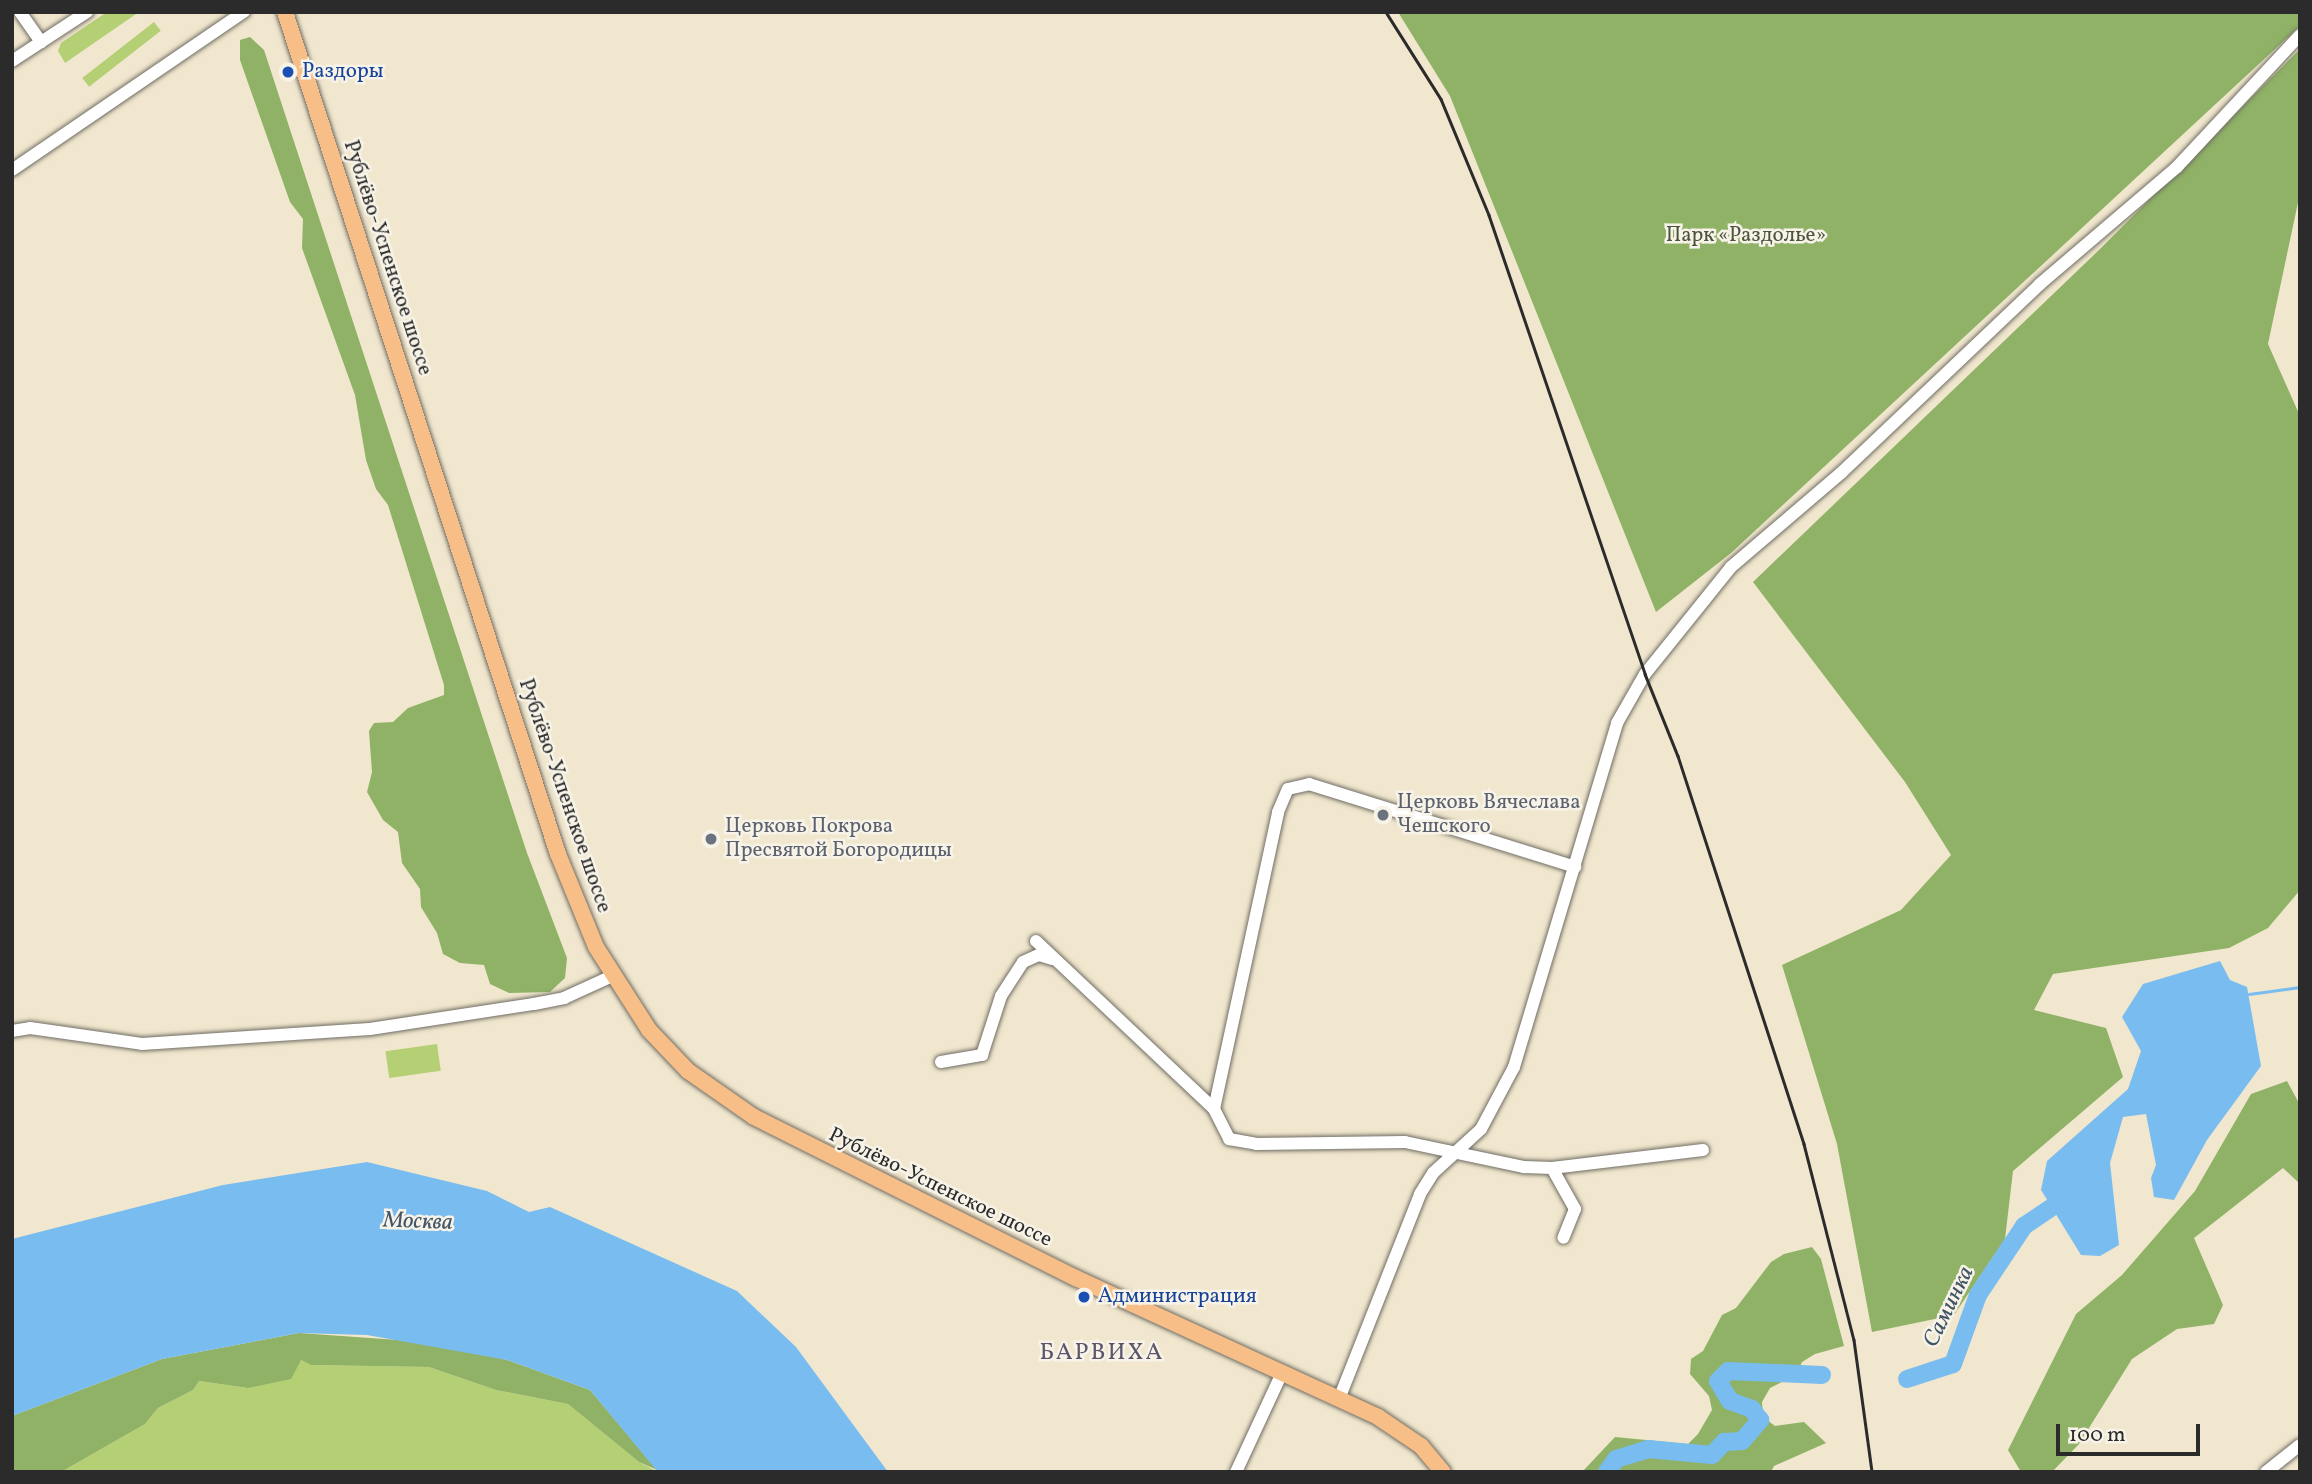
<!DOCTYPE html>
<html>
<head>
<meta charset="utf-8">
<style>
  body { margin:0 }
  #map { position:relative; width:2312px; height:1484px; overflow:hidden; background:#f1e7ce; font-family:Vollkorn,serif }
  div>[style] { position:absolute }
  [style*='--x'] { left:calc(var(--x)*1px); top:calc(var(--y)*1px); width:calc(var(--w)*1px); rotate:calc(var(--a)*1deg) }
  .green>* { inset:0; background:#b4cf74; transform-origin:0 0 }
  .forest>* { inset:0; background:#8fb266 }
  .water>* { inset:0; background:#79bcef }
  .stream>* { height:2.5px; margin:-1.25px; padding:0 1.25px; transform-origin:1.25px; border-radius:1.25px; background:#79bcef }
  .river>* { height:18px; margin:-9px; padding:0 9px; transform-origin:9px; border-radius:9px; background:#79bcef }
  .roads { filter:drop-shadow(0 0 2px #706d64) drop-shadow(0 0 2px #706d64) }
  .minor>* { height:12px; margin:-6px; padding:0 6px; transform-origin:6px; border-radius:6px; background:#fff }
  .major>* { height:16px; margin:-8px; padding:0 8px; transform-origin:8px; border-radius:8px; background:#f7be88 }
  .rail>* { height:2.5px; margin:-1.25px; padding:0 1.25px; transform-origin:1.25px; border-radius:1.25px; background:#2b2b2b }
  .dots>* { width:19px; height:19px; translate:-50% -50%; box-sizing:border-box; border:4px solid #f7f3e8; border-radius:50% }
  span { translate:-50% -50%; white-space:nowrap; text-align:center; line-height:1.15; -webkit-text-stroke:5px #f7f3e8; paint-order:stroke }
  .transit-label { font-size:21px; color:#164399 }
  .left { translate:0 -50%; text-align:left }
  .park-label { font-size:21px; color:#4d543d }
  .street-label { font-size:21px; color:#2b2b2b }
  .worship-label { font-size:21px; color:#5b616d }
  .water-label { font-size:23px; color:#425666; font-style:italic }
  .quarter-label { font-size:24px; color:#5d556b; letter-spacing:2px }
  .frame { position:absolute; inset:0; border:14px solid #2b2b2b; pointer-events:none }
  .scale { position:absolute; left:2056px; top:1424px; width:144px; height:32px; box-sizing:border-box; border:4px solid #2b2b2b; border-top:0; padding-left:9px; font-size:21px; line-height:24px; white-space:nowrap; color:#2b2b2b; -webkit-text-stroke:5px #f7f3e8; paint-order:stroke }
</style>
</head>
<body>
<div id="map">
  <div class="green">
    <i style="clip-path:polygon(107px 12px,139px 12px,65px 63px,58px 51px,61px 43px)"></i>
    <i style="left:154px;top:22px;width:11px;height:91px;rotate:52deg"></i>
    <i style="left:437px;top:1044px;width:27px;height:52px;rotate:82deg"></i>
    <i style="clip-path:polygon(301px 1360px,311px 1365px,429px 1367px,496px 1390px,568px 1404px,639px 1462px,658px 1472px,61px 1472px,145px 1424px,158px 1408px,193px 1390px,199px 1381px,248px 1388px)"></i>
  </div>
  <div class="forest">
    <i style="clip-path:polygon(1398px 12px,2300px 12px,2300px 26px,1731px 553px,1656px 612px,1450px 96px)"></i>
    <i style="clip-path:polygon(250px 37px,264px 50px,527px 853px,567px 958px,565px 978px,550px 992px,509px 993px,490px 984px,484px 965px,460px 963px,443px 954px,437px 933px,421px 907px,420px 889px,402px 863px,398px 832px,383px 820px,367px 792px,372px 772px,369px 731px,374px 723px,393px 722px,408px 708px,444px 695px,444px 685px,388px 505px,376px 489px,366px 460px,355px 395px,302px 248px,303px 219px,290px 202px,240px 60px,240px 40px)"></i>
    <i style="clip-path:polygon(2300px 49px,2300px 193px,2268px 344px,2300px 416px,2300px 890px,2268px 928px,2229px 948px,2053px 974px,2034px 1010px,2106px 1028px,2123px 1077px,2013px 1171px,2005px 1239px,1954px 1315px,1872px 1332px,1837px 1144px,1782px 965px,1901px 910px,1951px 855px,1905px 782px,1753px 582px,2099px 250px)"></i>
    <i style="clip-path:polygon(2287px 1081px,2300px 1105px,2300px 1184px,2283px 1168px,2194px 1238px,2223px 1305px,2214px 1324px,2177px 1329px,2132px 1359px,2079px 1444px,2052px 1472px,2021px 1472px,2008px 1450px,2076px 1314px,2122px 1275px,2195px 1191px,2251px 1094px)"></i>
    <i style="clip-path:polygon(1812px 1247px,1821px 1259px,1844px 1346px,1815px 1354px,1802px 1362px,1796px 1375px,1770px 1388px,1762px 1402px,1763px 1417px,1775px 1426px,1804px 1422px,1826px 1443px,1774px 1466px,1771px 1472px,1582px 1472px,1615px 1437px,1688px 1444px,1698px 1434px,1712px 1410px,1709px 1396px,1690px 1374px,1691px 1359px,1703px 1351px,1722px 1315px,1736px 1308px,1771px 1262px,1784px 1254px)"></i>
    <i style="clip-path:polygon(299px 1333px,427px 1342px,507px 1360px,590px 1390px,657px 1470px,639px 1462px,568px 1404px,496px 1390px,429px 1367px,311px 1365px,301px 1360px,291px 1379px,248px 1388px,199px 1381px,193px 1390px,158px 1408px,145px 1424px,61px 1472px,12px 1472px,12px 1416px,162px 1359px)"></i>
  </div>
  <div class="water">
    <i style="clip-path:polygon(2220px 961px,2230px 980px,2247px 987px,2261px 1066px,2207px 1140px,2174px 1200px,2154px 1197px,2151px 1178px,2156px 1165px,2146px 1114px,2123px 1117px,2110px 1163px,2119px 1245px,2100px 1256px,2081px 1255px,2041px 1190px,2047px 1161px,2128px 1089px,2141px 1051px,2122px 1017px,2143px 984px)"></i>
    <i style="clip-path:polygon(367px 1162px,487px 1191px,529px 1212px,550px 1207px,737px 1291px,796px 1347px,888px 1472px,658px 1472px,590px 1390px,507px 1360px,367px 1335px,299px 1333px,162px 1359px,12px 1416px,12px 1239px,223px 1185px)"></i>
  </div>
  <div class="stream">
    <i style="--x:2249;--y:994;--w:51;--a:-7.8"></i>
  </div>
  <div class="river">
    <i style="--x:1907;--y:1379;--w:48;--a:-18.1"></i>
    <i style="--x:1953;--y:1364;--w:73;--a:-70.1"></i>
    <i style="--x:1978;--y:1295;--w:83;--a:-56.3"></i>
    <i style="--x:2024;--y:1226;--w:32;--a:-34"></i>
    <i style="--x:1607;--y:1472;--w:16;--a:-55"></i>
    <i style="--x:1616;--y:1459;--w:34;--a:-17"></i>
    <i style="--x:1648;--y:1449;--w:64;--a:5.4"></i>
    <i style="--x:1712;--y:1455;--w:18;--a:-47"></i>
    <i style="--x:1724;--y:1442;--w:18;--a:-3"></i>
    <i style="--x:1742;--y:1441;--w:28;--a:-49"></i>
    <i style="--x:1760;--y:1420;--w:14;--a:-126"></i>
    <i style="--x:1752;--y:1409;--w:23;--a:-160"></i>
    <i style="--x:1730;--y:1401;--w:23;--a:-121"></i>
    <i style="--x:1718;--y:1381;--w:14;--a:-45"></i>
    <i style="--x:1728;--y:1371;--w:94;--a:2.4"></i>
  </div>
  <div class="roads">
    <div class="minor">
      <i style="--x:20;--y:12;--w:37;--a:55"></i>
      <i style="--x:12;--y:61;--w:90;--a:-33.2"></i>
      <i style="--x:12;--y:170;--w:281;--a:-34.3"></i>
      <i style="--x:1036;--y:941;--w:245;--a:43.3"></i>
      <i style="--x:1214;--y:1109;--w:34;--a:63"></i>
      <i style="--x:1229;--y:1139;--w:27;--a:10"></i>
      <i style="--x:1256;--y:1144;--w:149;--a:-0.8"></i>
      <i style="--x:1405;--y:1142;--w:122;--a:11.9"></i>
      <i style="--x:1524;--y:1167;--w:28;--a:2"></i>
      <i style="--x:1552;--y:1168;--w:47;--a:60.7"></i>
      <i style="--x:1575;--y:1209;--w:31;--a:112"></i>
      <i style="--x:12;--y:1031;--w:18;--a:-9"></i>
      <i style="--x:30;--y:1028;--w:113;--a:8.1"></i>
      <i style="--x:142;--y:1044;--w:228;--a:-3.8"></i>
      <i style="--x:370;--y:1029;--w:166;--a:-8.7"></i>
      <i style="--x:534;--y:1004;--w:31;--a:-11"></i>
      <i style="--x:564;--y:998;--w:53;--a:-24.6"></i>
      <i style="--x:941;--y:1062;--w:42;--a:-9.7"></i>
      <i style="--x:982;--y:1055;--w:62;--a:-72.1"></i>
      <i style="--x:1001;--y:996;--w:40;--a:-57.1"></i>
      <i style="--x:1023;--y:962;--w:17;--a:-24"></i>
      <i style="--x:1039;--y:955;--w:14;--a:17"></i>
      <i style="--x:1214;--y:1109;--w:304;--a:-77.8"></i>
      <i style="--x:1278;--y:812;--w:25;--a:-67"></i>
      <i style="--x:1288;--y:789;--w:22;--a:-13"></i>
      <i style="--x:1309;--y:784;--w:279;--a:17.3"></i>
      <i style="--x:1552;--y:1168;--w:152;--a:-6.8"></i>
      <i style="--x:1339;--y:1399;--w:220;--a:-68.4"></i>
      <i style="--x:1420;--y:1194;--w:25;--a:-58"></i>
      <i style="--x:1433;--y:1173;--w:65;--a:-42.5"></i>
      <i style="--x:1481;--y:1129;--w:70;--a:-62"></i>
      <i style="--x:1514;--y:1067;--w:359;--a:-73.3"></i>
      <i style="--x:1617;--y:723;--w:56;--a:-60.3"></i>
      <i style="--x:1645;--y:674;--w:137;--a:-51.2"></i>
      <i style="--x:1731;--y:567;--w:145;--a:-40.5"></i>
      <i style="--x:1841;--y:473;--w:274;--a:-43.5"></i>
      <i style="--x:2040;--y:284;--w:180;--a:-40.5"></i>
      <i style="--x:2177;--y:167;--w:180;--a:-47"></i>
      <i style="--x:1236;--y:1472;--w:109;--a:-65.1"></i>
      <i style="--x:2266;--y:1472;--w:43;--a:-38.5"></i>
    </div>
    <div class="major">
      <i style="--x:285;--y:12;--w:885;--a:72.04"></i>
      <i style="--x:558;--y:854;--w:100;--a:67.8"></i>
      <i style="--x:596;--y:947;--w:98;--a:57.4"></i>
      <i style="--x:649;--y:1030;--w:57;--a:46.4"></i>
      <i style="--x:688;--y:1071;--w:80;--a:34.9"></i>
      <i style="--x:754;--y:1117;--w:360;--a:26.6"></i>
      <i style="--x:1076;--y:1278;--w:332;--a:24.7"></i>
      <i style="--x:1378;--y:1417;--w:52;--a:34"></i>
      <i style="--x:1421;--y:1446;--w:34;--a:50"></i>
    </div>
  </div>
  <div class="rail">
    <i style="--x:1386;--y:12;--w:103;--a:57.7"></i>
    <i style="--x:1441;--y:99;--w:126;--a:67.5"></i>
    <i style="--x:1489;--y:215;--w:485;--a:71.2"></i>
    <i style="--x:1645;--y:674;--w:88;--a:68.1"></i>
    <i style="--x:1678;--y:756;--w:408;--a:72"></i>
    <i style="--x:1804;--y:1144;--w:202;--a:75.7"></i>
    <i style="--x:1854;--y:1340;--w:133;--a:82.2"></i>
  </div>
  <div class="dots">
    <i style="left:288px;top:72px;background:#1a4fb4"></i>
    <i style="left:1383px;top:815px;background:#6b7280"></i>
    <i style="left:711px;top:839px;background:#6b7280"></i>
    <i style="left:1084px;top:1297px;background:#1a4fb4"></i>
  </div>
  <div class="transit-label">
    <span class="left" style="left:302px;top:72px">Раздоры</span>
    <span class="left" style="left:1098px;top:1297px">Администрация</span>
  </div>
  <div class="park-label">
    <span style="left:1746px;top:236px">Парк «Раздолье»</span>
  </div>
  <div class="street-label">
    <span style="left:387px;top:258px;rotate:72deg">Рублёво-Успенское шоссе</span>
    <span style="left:564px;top:796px;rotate:71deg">Рублёво-Успенское шоссе</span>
    <span style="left:940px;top:1188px;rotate:26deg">Рублёво-Успенское шоссе</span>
  </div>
  <div class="worship-label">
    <span class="left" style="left:1397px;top:815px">Церковь Вячеслава<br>Чешского</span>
    <span class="left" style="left:725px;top:839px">Церковь Покрова<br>Пресвятой Богородицы</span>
  </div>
  <div class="water-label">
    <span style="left:418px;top:1222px;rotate:2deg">Москва</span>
    <span style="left:1949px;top:1307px;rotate:-64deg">Саминка</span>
  </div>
  <div class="quarter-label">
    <span style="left:1102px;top:1354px">БАРВИХА</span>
  </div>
  <div class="frame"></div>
  <div class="scale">100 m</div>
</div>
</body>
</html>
